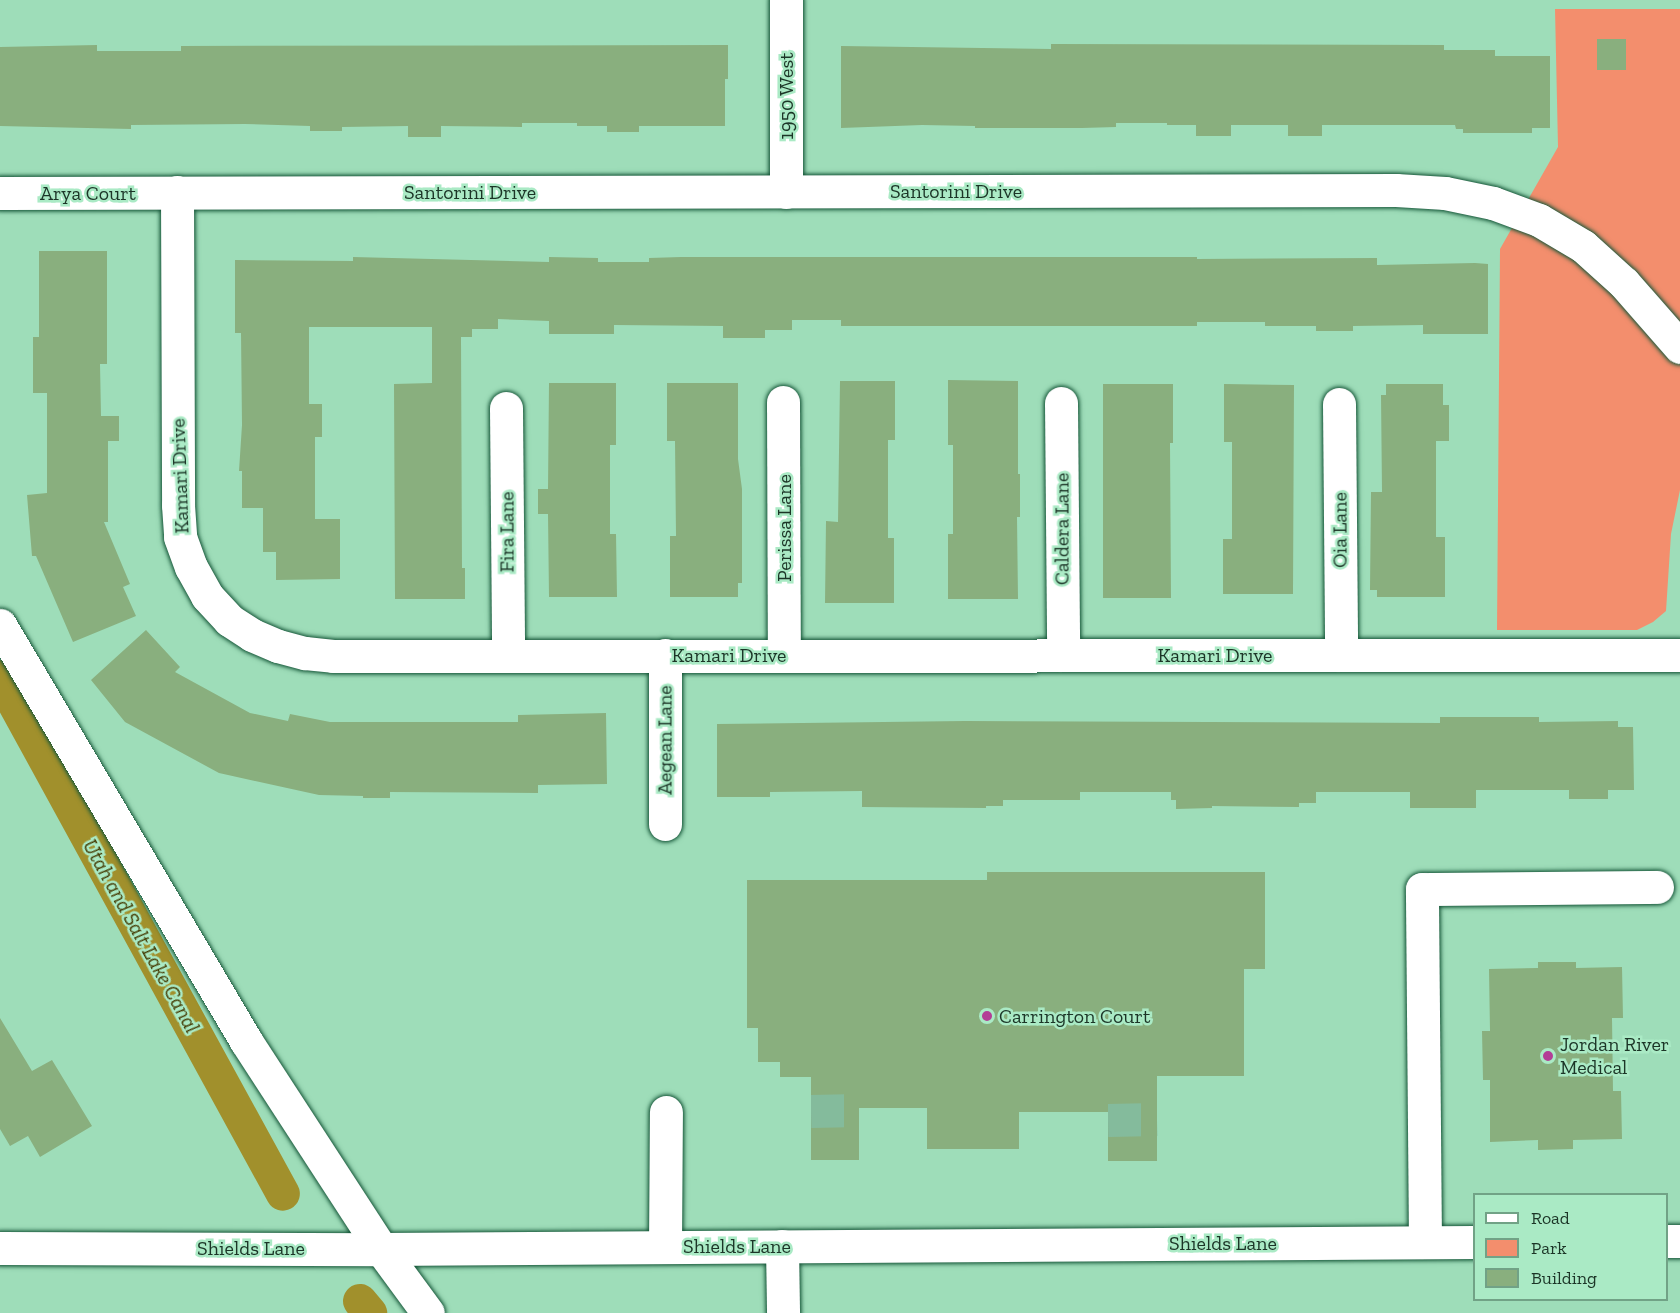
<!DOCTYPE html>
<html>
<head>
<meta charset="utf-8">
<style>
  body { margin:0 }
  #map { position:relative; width:1680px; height:1313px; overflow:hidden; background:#9eddb9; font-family:"Zilla Slab",serif }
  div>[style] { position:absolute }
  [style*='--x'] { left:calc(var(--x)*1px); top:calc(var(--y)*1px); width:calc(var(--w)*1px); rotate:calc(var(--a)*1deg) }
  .green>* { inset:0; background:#f38e6d }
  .canal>* { height:34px; margin:-17px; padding:0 17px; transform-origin:17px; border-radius:17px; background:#a1902c }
  .building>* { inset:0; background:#89af7e; transform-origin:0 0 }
  .minor-tunnel>* { height:33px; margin-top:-16.5px; transform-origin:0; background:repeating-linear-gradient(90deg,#84bb9c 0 33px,transparent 0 49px) }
  .roads { filter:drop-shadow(0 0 2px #155638) drop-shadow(0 0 2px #155638) }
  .minor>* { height:33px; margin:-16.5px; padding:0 16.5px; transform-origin:16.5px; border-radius:16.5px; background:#fff }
  .major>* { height:33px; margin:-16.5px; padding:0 16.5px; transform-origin:16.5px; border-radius:16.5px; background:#fff }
  .dots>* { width:16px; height:16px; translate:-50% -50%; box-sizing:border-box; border:3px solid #aaeac5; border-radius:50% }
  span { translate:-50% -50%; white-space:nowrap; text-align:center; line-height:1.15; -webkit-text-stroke:5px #aaeac5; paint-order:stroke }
  .street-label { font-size:20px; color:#1c3527 }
  .poi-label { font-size:20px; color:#1c3527 }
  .left { translate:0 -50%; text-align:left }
  .water-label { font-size:21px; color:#443b03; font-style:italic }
  .legend { position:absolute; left:1473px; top:1193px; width:195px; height:108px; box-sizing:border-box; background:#aaeac5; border:2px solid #71a286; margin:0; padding:8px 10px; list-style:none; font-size:18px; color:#1c3527 }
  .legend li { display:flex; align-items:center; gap:12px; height:30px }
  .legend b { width:30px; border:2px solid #71a286 }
</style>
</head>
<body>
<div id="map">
  <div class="green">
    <i style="clip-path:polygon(1555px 9px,1680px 9px,1680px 490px,1671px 534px,1666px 611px,1653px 622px,1637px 630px,1497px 630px,1500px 249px,1558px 147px)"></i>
  </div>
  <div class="canal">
    <i style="--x:0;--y:677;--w:589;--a:61.3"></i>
    <i style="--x:360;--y:1301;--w:16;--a:50"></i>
  </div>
  <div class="building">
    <i style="left:1597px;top:39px;width:29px;height:31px"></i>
    <i style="clip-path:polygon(1051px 44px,1444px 45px,1444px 50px,1495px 50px,1495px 56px,1550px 56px,1550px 128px,1532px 128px,1532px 133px,1463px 133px,1463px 129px,1456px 129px,1455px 125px,1322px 125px,1322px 136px,1288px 136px,1288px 125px,1231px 125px,1231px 136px,1196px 136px,1196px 125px,1167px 125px,1167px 123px,1116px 123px,1116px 127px,1082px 128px,975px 128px,975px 126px,922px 125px,841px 128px,841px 46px,1051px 49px)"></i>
    <i style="clip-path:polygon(97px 45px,97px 51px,181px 51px,181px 46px,728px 45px,728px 79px,725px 79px,725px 126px,639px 126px,639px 132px,607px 132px,607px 126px,577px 126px,577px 123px,522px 123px,522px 127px,441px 126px,441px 137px,408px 137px,408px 126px,342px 127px,342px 131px,310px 131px,310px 126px,245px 124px,131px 125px,131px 129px,0 126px,0 47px)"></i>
    <i style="clip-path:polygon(39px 251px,107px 251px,107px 364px,100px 364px,101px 416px,119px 416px,119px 441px,108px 441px,108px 522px,104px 522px,130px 584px,123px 587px,136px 616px,73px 642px,36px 556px,32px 556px,27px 495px,47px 493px,47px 393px,33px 393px,33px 337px,39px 337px)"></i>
    <i style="clip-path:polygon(353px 257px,549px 262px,549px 257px,598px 258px,598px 262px,649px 262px,649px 258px,681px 257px,1197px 257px,1197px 259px,1377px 258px,1377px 265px,1475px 263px,1488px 264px,1488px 334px,1423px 334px,1423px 325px,1353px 326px,1353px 331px,1316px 331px,1316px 326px,1265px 326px,1265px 322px,1197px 322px,1197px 326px,841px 326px,841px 320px,792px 320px,792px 330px,765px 330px,765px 338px,723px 338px,723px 326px,614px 325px,614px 334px,549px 334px,549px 321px,498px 319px,498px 329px,472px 329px,472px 337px,461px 337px,462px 568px,465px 568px,465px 599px,395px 599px,394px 384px,432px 383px,432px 327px,309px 327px,309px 404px,322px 404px,322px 437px,315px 437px,315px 519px,340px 519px,340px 579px,276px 580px,276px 552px,263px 552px,263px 508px,242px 508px,242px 471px,239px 471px,242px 425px,241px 333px,235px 333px,235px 260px,353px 261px)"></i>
    <i style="clip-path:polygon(948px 380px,1018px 381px,1018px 474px,1020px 474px,1020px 517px,1017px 517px,1018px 599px,948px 599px,948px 534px,953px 534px,953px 445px,948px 445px)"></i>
    <i style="clip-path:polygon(840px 381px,895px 381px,895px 440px,888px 440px,888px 538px,894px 538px,894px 603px,825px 603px,826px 521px,838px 522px)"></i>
    <i style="clip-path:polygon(549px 383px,616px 383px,616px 445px,610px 445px,610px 534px,616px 534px,617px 597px,549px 597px,548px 514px,538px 514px,538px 489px,548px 489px)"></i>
    <i style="clip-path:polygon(667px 383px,738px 383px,738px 459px,742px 489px,742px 583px,738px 583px,738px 597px,670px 597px,670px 536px,676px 536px,675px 441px,667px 441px)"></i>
    <i style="clip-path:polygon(1103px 384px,1173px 384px,1173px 443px,1170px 443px,1171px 598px,1103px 598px)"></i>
    <i style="clip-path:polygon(1224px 384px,1294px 385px,1293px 594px,1223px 594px,1223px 539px,1232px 539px,1232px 442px,1224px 442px)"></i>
    <i style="clip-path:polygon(1386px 384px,1443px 384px,1443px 405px,1449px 405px,1449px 441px,1436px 441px,1436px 537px,1445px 537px,1445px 597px,1377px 597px,1377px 590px,1370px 590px,1371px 492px,1382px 492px,1381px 395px,1386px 395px)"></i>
    <i style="clip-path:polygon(146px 630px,180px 667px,175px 672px,250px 713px,288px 721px,290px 714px,330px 722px,518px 722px,518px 715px,606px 713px,607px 784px,538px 785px,538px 793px,390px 792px,390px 798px,363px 798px,363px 796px,319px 795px,219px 773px,125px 722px,91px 680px)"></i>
    <i style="clip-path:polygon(1440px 717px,1539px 717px,1539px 722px,1618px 721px,1618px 727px,1633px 727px,1634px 790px,1608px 790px,1608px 799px,1569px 799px,1569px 790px,1476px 790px,1476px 808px,1410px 808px,1410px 792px,1316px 792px,1316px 803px,1299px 803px,1299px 807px,1212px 806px,1212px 808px,1176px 809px,1176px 800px,1171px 800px,1171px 792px,1080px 792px,1080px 800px,1003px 800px,1003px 806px,986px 806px,986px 808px,862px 807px,862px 791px,770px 792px,770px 797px,717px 797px,717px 724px,965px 721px,1440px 723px)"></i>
    <i style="clip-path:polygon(987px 872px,1265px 872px,1265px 969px,1244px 969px,1244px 1076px,1157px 1076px,1157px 1161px,1108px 1161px,1108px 1112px,1019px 1112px,1019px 1149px,927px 1149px,927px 1108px,859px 1108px,859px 1160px,811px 1160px,811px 1077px,780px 1077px,780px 1062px,758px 1062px,758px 1028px,747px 1028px,747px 880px,987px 880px)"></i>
    <i style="clip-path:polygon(1538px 962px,1576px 962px,1576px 968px,1622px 967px,1623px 1018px,1612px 1018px,1613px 1091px,1621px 1091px,1622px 1139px,1573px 1140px,1573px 1149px,1538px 1150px,1538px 1140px,1490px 1142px,1490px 1080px,1483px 1080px,1482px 1031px,1490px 1031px,1489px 969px,1538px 968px)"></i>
    <i style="clip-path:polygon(0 1018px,32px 1071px,52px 1060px,92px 1126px,40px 1157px,28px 1136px,10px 1146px,0 1129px)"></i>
  </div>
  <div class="minor-tunnel">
    <i style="--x:811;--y:1111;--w:48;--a:-1.2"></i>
    <i style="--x:1108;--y:1120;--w:49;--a:-1.2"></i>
  </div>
  <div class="roads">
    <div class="minor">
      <i style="--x:786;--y:0;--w:192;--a:90"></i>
      <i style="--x:177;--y:192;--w:313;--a:89.8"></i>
      <i style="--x:178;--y:505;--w:32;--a:86"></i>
      <i style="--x:180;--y:537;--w:32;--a:70"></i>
      <i style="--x:191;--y:567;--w:33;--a:61"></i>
      <i style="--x:207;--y:596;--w:33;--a:47"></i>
      <i style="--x:229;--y:620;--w:27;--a:33"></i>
      <i style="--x:252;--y:635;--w:28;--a:23"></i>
      <i style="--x:278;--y:646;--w:28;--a:15"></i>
      <i style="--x:305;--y:653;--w:28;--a:6"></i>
      <i style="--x:333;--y:656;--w:1347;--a:-0.04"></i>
      <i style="--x:0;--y:193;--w:1396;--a:-0.12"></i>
      <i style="--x:1396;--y:190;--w:49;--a:3.5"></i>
      <i style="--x:1445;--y:193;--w:49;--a:11.8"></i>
      <i style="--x:1493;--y:203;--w:49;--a:20.3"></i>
      <i style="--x:1539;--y:220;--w:51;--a:30.6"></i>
      <i style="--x:1583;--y:246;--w:55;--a:42.1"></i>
      <i style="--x:1624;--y:283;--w:85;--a:48.8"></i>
      <i style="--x:783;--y:402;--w:253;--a:89.8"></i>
      <i style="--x:1061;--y:403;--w:252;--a:89.5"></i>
      <i style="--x:1339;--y:404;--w:251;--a:89.5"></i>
      <i style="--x:506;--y:408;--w:247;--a:89.5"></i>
      <i style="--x:0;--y:625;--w:483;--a:59.4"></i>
      <i style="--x:246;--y:1041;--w:248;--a:57"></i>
      <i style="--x:381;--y:1249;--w:79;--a:53.7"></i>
      <i style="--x:665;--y:655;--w:169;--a:90"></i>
      <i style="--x:1425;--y:1242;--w:353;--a:-90.5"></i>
      <i style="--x:1422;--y:889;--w:235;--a:-0.5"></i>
      <i style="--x:782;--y:1246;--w:67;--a:89.1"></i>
      <i style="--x:665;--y:1247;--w:135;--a:-89.6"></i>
    </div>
    <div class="major">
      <i style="--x:1666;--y:1241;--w:14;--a:0"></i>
      <i style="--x:0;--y:1248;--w:381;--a:0.2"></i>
      <i style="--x:381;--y:1249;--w:1093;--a:-0.37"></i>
    </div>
  </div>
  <div class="dots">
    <i style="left:987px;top:1016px;background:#b33e96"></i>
    <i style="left:1548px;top:1056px;background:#b33e96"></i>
  </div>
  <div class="street-label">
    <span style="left:786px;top:96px;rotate:-90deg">1950 West</span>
    <span style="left:956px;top:191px">Santorini Drive</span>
    <span style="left:470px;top:192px">Santorini Drive</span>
    <span style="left:88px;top:193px">Arya Court</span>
    <span style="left:180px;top:476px;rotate:-92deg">Kamari Drive</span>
    <span style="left:784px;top:528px;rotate:-90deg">Perissa Lane</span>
    <span style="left:1062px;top:529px;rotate:-90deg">Caldera Lane</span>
    <span style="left:1340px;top:530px;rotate:-90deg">Oia Lane</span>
    <span style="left:507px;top:532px;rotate:-90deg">Fira Lane</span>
    <span style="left:729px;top:655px">Kamari Drive</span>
    <span style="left:1215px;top:655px">Kamari Drive</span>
    <span style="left:665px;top:740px;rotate:-90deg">Aegean Lane</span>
    <span style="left:1223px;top:1243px">Shields Lane</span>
    <span style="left:737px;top:1246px">Shields Lane</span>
    <span style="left:251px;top:1248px">Shields Lane</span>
  </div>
  <div class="poi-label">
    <span class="left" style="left:999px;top:1016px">Carrington Court</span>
    <span class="left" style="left:1560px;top:1056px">Jordan River<br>Medical</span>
  </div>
  <div class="water-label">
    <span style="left:141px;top:936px;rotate:61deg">Utah and Salt Lake Canal</span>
  </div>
  <ul class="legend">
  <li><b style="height:8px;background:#fff"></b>Road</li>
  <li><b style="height:16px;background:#f38e6d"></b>Park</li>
  <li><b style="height:16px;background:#89af7e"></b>Building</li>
  </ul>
</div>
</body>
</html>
